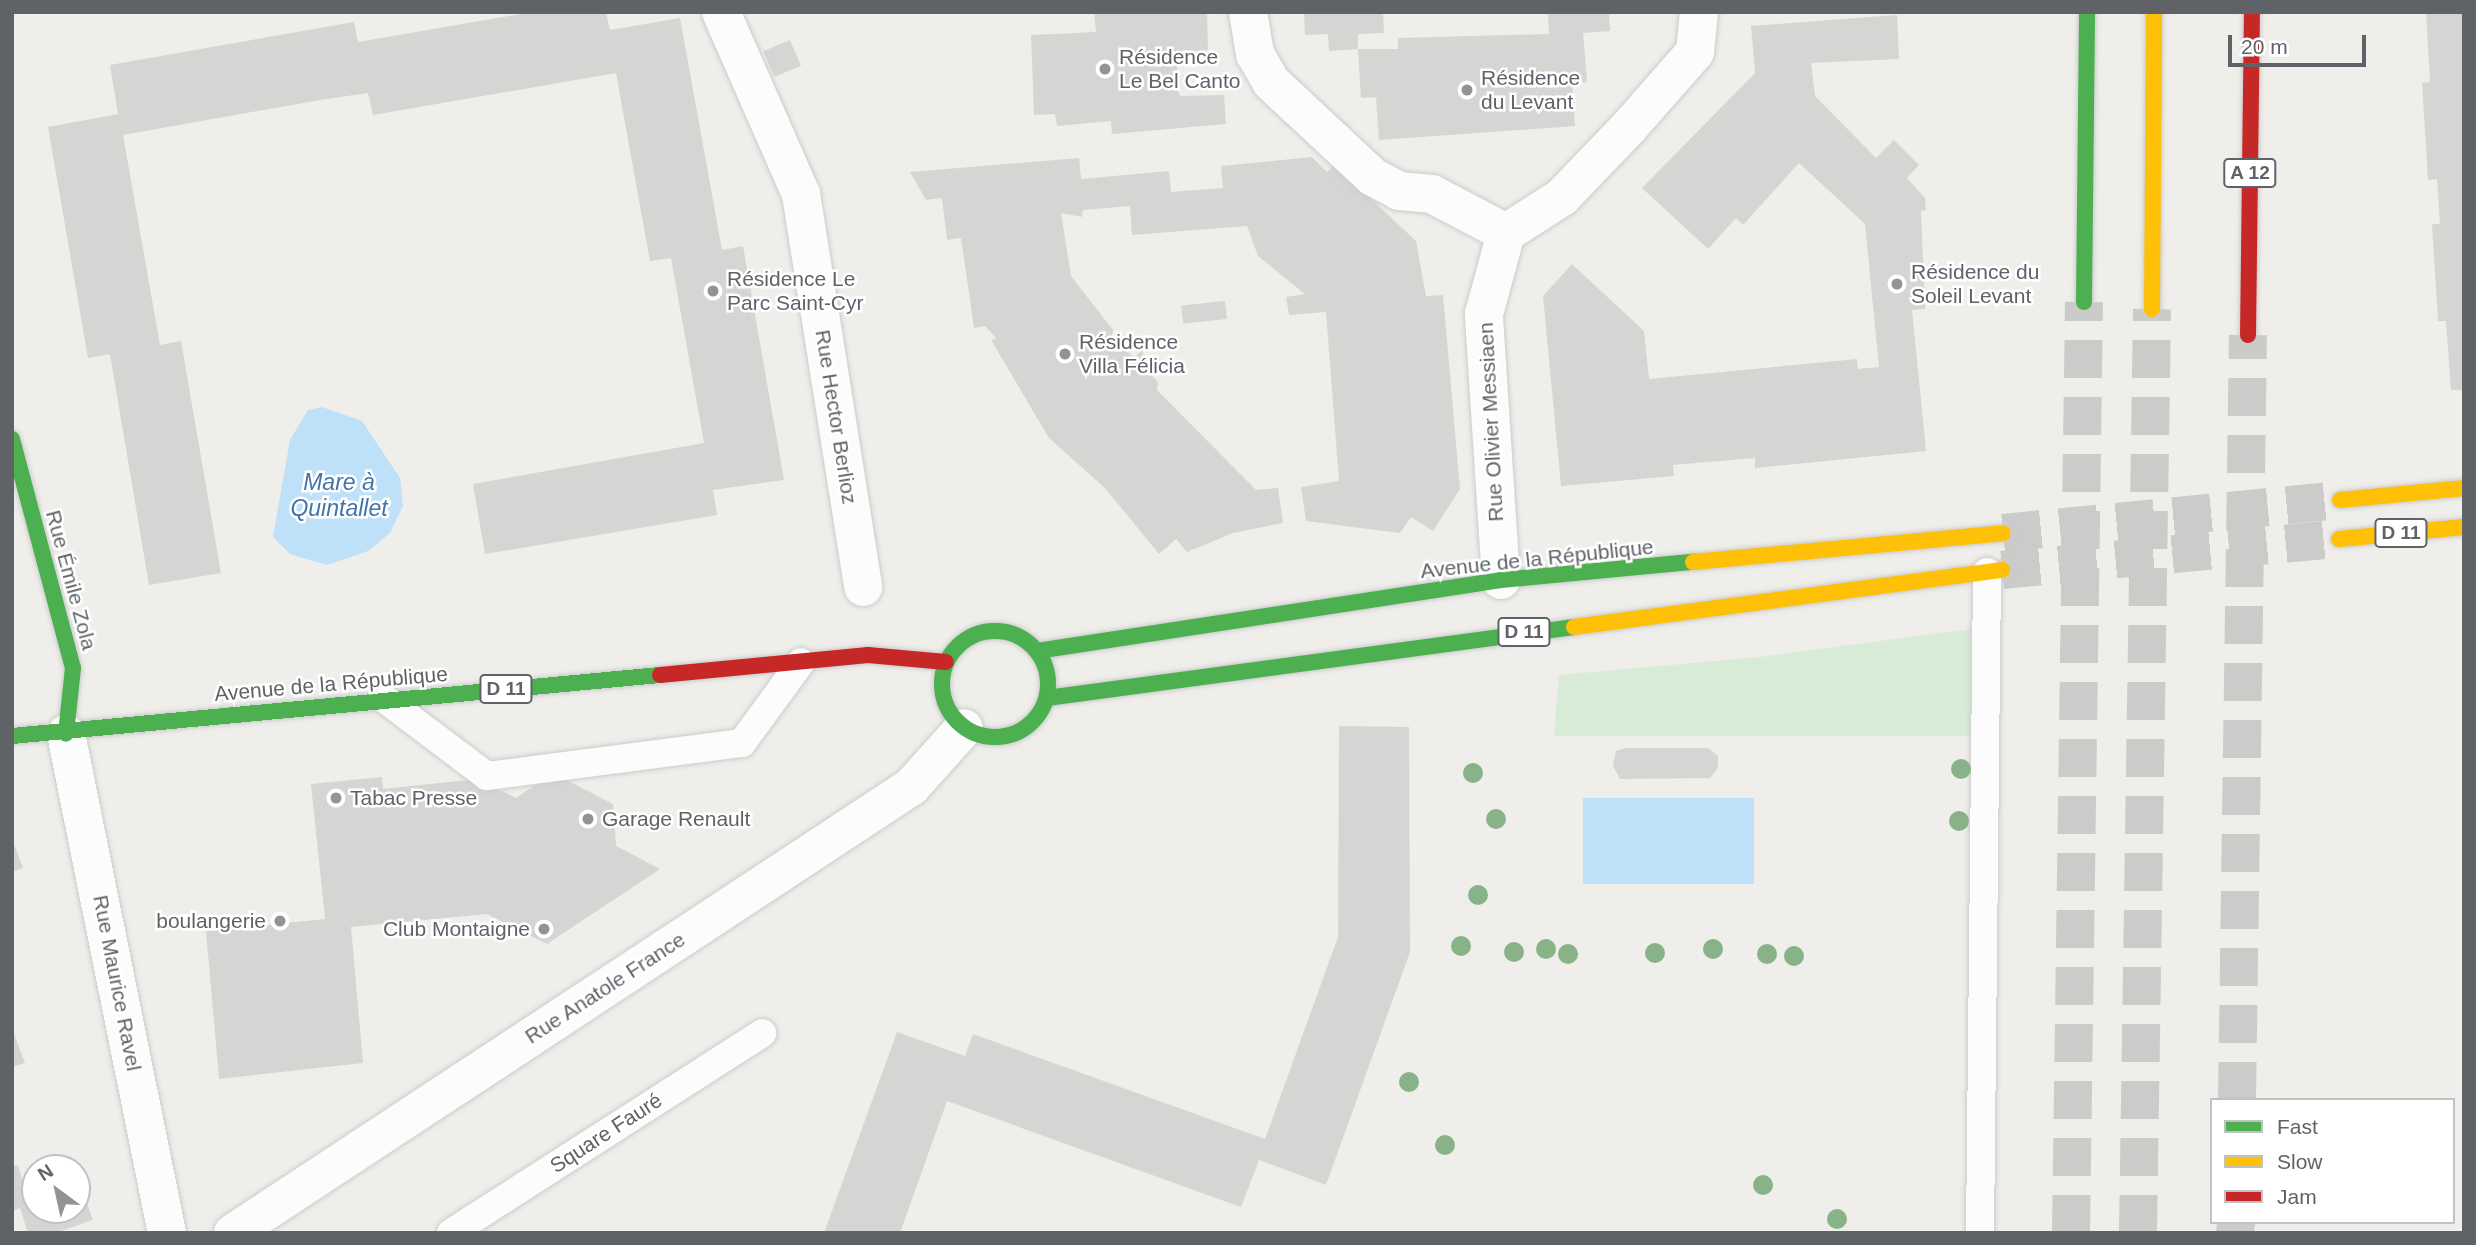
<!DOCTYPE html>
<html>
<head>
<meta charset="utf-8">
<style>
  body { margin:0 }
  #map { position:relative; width:2476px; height:1245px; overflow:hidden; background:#efeeea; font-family:Arial,sans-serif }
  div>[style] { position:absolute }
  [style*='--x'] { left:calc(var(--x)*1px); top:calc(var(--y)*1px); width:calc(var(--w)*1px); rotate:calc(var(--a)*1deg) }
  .green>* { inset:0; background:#d8ebd6 }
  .water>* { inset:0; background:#bfe0f9; transform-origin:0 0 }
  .building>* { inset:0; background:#d6d5d3; transform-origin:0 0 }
  .primary-tunnel>* { height:38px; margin-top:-19px; transform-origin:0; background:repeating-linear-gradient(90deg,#cbcbca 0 38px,transparent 0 57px) }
  .highway-tunnel>* { height:38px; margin-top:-19px; transform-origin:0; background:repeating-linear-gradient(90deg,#cbcbca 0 38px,transparent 0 57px) }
  .roads { filter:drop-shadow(0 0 2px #cbcccc) drop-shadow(0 0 2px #cbcccc) }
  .lane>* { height:28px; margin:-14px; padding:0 14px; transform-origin:14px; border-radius:14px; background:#fdfcfc }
  .street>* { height:38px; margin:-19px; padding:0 19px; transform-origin:19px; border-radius:19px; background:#fdfcfc }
  .fast>* { height:16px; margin:-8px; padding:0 8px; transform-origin:8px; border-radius:8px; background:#4caf50 }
  .fast>.ring { margin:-8px; padding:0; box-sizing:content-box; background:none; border:16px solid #4caf50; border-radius:50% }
  .slow>* { height:16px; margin:-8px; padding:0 8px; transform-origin:8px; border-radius:8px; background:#ffc107 }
  .jam>* { height:16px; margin:-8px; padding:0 8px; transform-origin:8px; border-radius:8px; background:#c62828 }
  .trees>* { width:20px; height:20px; margin:-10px; border-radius:50%; background:#88b388 }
  .dots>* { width:19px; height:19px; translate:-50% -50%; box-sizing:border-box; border:4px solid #fff; border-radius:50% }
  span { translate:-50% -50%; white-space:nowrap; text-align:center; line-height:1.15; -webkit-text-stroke:5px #fff; paint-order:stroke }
  .shield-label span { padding:2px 5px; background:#fff; border:2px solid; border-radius:5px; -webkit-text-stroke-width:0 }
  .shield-label { font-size:19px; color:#5f6368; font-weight:700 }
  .poi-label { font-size:21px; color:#5f6368 }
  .left { translate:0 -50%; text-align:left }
  .right { translate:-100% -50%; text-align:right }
  .street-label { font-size:21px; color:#5f6368 }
  .water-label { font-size:23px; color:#4174aa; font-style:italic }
  .frame { position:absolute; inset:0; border:14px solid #5f6368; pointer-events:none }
  .legend { position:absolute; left:2210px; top:1098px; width:245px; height:126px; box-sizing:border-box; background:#fff; border:2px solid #bfc1c3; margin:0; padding:9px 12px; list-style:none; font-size:21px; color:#5f6368 }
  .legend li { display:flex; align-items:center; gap:14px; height:35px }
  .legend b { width:35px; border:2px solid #bfc1c3 }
  .north { position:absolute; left:21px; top:1154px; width:70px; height:70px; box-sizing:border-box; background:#fff; border:2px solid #bfc1c3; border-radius:50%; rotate:327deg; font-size:19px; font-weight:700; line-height:28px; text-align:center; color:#5f6368 }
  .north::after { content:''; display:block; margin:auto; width:24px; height:32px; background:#919496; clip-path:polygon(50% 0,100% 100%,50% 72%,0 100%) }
  .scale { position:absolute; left:2228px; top:35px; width:138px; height:32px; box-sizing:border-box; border:4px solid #5f6368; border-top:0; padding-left:9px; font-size:21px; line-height:24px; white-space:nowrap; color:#5f6368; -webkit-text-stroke:5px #fff; paint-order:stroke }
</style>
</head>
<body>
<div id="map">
  <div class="green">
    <i style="clip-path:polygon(1971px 629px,1971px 736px,1554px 736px,1559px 675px,1760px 657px)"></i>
  </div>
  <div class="water">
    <i style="clip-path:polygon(322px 407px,362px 421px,400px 478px,403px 506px,390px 533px,368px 551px,327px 565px,290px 554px,273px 537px,290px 440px,308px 410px)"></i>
    <i style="left:1754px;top:798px;width:86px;height:171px;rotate:90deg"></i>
  </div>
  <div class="building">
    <i style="clip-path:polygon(532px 12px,606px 12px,610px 30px,680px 18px,722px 250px,743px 246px,784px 480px,713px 490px,717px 515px,485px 554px,473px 484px,704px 443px,671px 258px,650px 261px,616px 73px,373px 115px,368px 93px,320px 100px,123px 135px,160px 345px,181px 341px,221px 573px,149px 585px,110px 354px,88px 358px,48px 127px,118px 114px,110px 65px,354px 22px,358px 42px)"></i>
    <i style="clip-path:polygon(1094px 12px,1207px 12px,1208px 50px,1177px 52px,1177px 86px,1180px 96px,1224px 95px,1226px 124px,1112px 134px,1111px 121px,1057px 126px,1055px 114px,1034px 115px,1031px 35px,1096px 32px)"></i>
    <i style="clip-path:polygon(1304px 12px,1383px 12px,1384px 33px,1358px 34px,1358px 49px,1329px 51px,1328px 34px,1305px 35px)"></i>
    <i style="clip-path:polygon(1548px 12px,1609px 12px,1610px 31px,1583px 33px,1587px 82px,1572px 83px,1575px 126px,1379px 140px,1376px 97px,1361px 98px,1358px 49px,1398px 49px,1398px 38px,1549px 34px)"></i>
    <i style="clip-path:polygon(2426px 12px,2464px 12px,2464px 390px,2451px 390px,2446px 321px,2438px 321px,2432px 224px,2440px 224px,2437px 179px,2428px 180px,2422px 83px,2430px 82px)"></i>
    <i style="clip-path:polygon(1897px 15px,1899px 59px,1811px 63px,1815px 96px,1876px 158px,1894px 140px,1919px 165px,1907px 178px,1925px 198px,1926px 210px,1921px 211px,1925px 309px,1912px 310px,1926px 451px,1755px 468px,1755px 458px,1673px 465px,1674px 476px,1561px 486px,1543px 296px,1572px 264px,1644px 331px,1649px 379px,1857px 359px,1858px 369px,1879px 367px,1865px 224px,1799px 163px,1743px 225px,1736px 218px,1708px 249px,1642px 188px,1755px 73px,1751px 26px)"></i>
    <i style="left:790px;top:40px;width:28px;height:29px;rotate:67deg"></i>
    <i style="clip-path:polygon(1312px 157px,1327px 172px,1334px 164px,1416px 241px,1426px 296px,1443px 295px,1460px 489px,1433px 531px,1411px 517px,1400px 533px,1306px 521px,1301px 487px,1339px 481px,1326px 312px,1289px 315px,1286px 297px,1305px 294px,1258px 256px,1247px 226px,1132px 235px,1130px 206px,1083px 210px,1082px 217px,1061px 213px,1071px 276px,1113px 330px,1111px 338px,1134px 357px,1143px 350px,1144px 367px,1158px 382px,1157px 390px,1256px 490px,1278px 488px,1283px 523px,1233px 533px,1187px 552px,1176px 539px,1159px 554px,1105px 488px,1049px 438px,991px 340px,996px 338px,985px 326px,974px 328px,961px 238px,947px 240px,942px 198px,926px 200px,910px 172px,1079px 158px,1081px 179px,1169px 171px,1171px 192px,1223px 188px,1221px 166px)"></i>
    <i style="left:1225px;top:301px;width:18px;height:44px;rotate:84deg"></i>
    <i style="clip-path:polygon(1339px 726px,1409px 727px,1410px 952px,1326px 1185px,1259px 1160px,1241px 1207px,947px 1101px,900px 1233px,824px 1233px,897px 1032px,965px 1056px,973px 1034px,1265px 1139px,1338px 937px)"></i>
    <i style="clip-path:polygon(1625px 748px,1708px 748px,1718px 756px,1718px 768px,1710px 778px,1620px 779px,1613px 766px,1616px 751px)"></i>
    <i style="clip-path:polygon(553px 773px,613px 804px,616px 846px,660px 869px,547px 944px,487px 914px,351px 927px,363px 1063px,219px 1079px,206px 931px,325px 919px,311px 784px,382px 777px,383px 789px,477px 779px,516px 798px)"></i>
    <i style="clip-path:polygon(12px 839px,23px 868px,12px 872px)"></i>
    <i style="clip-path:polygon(12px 1029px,25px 1063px,12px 1067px)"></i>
    <i style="clip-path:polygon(18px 1165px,23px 1182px,35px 1179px,35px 1210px,77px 1210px,77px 1176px,93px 1220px,55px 1233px,28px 1233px,20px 1208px,12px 1211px,12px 1166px)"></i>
  </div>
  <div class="primary-tunnel">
    <i style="--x:2003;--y:533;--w:339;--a:-5.6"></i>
    <i style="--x:2002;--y:570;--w:338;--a:-5.3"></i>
  </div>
  <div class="highway-tunnel">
    <i style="--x:2237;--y:1100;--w:765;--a:-89.18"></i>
    <i style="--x:2071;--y:1233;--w:931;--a:-89.2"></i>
    <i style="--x:2138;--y:1233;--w:924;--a:-89.13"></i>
    <i style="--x:2235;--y:1233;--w:11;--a:-85"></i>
  </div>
  <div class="roads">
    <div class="lane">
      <i style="--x:386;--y:700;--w:126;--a:37"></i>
      <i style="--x:487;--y:776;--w:257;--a:-7.4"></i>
      <i style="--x:742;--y:743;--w:100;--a:-53.9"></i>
      <i style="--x:451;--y:1233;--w:370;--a:-32.7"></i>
      <i style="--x:1980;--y:1233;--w:661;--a:-89.39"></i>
    </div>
    <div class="street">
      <i style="--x:721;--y:12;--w:199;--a:66.3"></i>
      <i style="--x:801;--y:194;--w:398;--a:81"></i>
      <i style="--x:1248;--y:12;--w:43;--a:80.5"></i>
      <i style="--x:1255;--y:54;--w:32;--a:60"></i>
      <i style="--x:1271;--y:82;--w:139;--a:43"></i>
      <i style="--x:1373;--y:177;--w:30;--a:28"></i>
      <i style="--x:1399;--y:191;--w:33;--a:5"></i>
      <i style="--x:1432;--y:194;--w:84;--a:27.8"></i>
      <i style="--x:1501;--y:580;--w:267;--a:-93.7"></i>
      <i style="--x:1484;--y:314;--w:84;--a:-74.8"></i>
      <i style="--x:1506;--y:233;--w:67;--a:-32.7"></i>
      <i style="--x:1562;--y:197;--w:98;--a:-46.2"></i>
      <i style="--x:1630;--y:126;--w:98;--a:-48.7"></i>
      <i style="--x:1695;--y:52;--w:40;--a:-84.3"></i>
      <i style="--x:66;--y:734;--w:509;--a:78.56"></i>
      <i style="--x:233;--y:1233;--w:812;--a:-33.34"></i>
      <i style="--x:911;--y:787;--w:79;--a:-48.1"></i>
    </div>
    <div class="fast">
      <i style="--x:2084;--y:302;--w:290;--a:-89.4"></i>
      <i style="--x:12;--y:439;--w:237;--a:75.1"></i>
      <i style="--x:73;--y:668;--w:66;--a:96.1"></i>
      <i class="ring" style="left:942px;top:631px;width:90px;height:90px"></i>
      <i style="--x:1037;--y:651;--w:469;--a:-8.7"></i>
      <i style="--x:1501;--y:580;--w:193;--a:-5.4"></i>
      <i style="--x:1047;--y:698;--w:532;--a:-7.67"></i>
      <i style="--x:12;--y:736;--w:651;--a:-5.38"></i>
    </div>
    <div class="slow">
      <i style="--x:2152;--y:309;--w:297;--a:-89.6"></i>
      <i style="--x:2340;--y:500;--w:125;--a:-5.5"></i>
      <i style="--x:2339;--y:539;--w:126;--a:-5.5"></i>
      <i style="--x:1693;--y:562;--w:311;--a:-5.3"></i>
      <i style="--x:1574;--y:627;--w:432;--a:-7.6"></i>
    </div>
    <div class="jam">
      <i style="--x:2248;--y:335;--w:323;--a:-89.3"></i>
      <i style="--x:660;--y:675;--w:209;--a:-5.5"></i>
      <i style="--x:868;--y:655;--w:78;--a:5.1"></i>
    </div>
  </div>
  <div class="trees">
    <i style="left:1961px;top:769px"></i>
    <i style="left:1473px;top:773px"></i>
    <i style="left:1496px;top:819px"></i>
    <i style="left:1959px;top:821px"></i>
    <i style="left:1478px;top:895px"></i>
    <i style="left:1461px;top:946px"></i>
    <i style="left:1546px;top:949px"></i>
    <i style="left:1713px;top:949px"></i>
    <i style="left:1514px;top:952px"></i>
    <i style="left:1655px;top:953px"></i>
    <i style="left:1568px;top:954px"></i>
    <i style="left:1767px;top:954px"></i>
    <i style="left:1794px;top:956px"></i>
    <i style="left:1409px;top:1082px"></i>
    <i style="left:1445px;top:1145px"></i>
    <i style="left:1763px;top:1185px"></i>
    <i style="left:1837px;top:1219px"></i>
  </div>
  <div class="dots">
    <i style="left:1105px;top:69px;background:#919496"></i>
    <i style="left:1467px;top:90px;background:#919496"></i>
    <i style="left:1897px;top:284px;background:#919496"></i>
    <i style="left:713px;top:291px;background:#919496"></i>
    <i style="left:1065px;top:354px;background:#919496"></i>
    <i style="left:336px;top:798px;background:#919496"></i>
    <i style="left:588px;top:819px;background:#919496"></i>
    <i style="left:280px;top:921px;background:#919496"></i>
    <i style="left:544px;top:929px;background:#919496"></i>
  </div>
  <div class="shield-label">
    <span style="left:2250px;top:173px">A 12</span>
    <span style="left:2401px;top:533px">D 11</span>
    <span style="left:1524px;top:632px">D 11</span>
    <span style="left:506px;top:689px">D 11</span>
  </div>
  <div class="poi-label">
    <span class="left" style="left:1119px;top:69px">Résidence<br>Le Bel Canto</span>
    <span class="left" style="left:1481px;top:90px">Résidence<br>du Levant</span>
    <span class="left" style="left:1911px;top:284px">Résidence du<br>Soleil Levant</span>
    <span class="left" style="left:727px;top:291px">Résidence Le<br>Parc Saint-Cyr</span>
    <span class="left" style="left:1079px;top:354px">Résidence<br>Villa Félicia</span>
    <span class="left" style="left:350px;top:798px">Tabac Presse</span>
    <span class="left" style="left:602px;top:819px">Garage Renault</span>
    <span class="right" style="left:266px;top:921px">boulangerie</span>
    <span class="right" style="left:530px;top:929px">Club Montaigne</span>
  </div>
  <div class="street-label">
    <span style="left:836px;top:417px;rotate:81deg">Rue Hector Berlioz</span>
    <span style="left:1491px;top:422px;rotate:-93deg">Rue Olivier Messiaen</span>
    <span style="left:1537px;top:559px;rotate:-6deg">Avenue de la République</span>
    <span style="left:71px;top:580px;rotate:75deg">Rue Émile Zola</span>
    <span style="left:331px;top:684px;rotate:-5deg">Avenue de la République</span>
    <span style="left:117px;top:983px;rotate:79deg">Rue Maurice Ravel</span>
    <span style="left:605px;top:988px;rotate:-33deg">Rue Anatole France</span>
    <span style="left:606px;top:1133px;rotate:-33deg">Square Fauré</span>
  </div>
  <div class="water-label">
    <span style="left:339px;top:495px">Mare à<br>Quintallet</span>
  </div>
  <div class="frame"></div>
  <ul class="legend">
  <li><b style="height:9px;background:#4caf50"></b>Fast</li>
  <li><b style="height:9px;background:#ffc107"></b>Slow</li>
  <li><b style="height:9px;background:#c62828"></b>Jam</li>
  </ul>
  <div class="north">N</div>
  <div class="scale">20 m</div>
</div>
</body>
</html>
